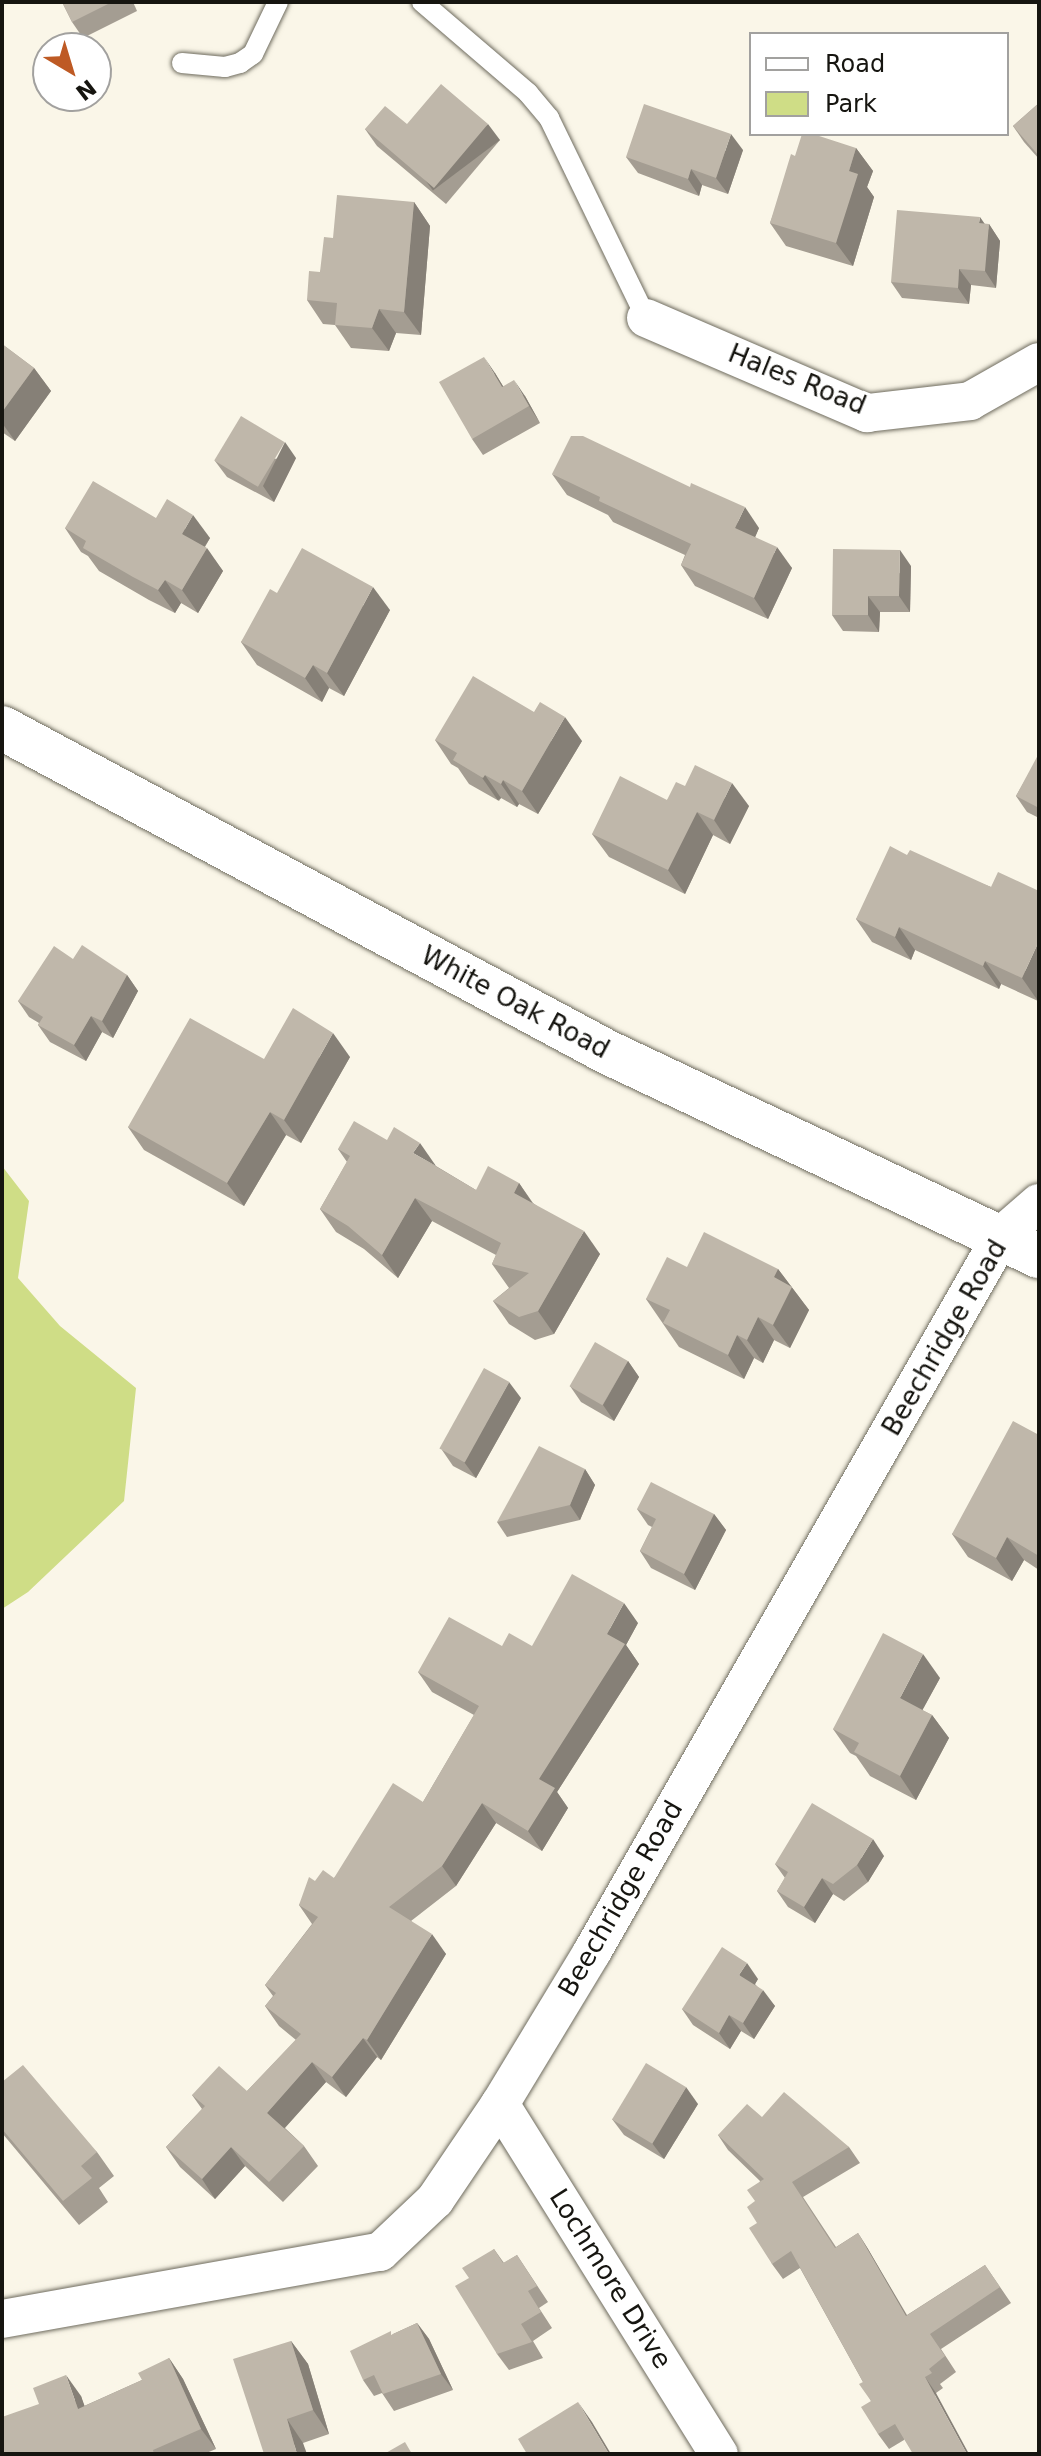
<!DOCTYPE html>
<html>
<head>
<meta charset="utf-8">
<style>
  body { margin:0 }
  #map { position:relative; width:1041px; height:2456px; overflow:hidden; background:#faf6e8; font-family:"DejaVu Sans",sans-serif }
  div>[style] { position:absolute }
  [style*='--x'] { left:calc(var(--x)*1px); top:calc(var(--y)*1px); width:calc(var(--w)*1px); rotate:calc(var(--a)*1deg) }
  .green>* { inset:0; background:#cfdd86 }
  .roads { filter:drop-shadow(0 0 2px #6f6c5f) drop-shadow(0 0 2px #6f6c5f) }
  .lane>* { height:20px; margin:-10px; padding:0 10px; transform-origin:10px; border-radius:10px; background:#fff }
  .street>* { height:38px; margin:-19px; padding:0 19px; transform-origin:19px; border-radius:19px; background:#fff }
  .secondary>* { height:44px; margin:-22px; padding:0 22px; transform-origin:22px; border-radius:22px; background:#fff }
  .wall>* { inset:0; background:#a49d92 }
  .shaded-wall>* { inset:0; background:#868077; transform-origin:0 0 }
  .building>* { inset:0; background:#bfb7aa; transform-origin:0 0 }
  span { translate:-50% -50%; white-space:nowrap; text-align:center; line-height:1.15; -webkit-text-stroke:6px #fff; paint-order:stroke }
  .street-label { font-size:26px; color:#161510 }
  .frame { position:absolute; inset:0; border:4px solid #161510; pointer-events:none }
  .legend { position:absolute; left:749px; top:32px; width:260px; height:104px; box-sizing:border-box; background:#fff; border:2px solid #a2a19f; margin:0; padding:10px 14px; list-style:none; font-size:24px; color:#161510 }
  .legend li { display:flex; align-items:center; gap:16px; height:40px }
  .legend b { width:40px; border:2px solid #a2a19f }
  .north { position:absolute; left:32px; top:32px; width:80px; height:80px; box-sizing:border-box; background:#fff; border:2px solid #a2a19f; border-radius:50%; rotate:142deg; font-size:22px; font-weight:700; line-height:32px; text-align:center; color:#161510 }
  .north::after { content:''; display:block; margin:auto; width:28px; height:36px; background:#be5a24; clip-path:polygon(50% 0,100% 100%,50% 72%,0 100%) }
</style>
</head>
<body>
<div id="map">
  <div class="green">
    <i style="clip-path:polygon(2px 1166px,29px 1201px,18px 1278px,60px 1326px,136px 1388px,124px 1501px,28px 1592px,2px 1609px)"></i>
  </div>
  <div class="roads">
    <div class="lane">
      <i style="--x:422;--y:2;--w:140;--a:40.6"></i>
      <i style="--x:528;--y:93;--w:33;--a:50"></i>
      <i style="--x:549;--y:118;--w:222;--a:64.1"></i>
      <i style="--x:182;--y:63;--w:43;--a:5.3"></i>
      <i style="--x:225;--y:67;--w:16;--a:-15"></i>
      <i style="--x:240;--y:63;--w:16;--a:-35"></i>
      <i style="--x:253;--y:54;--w:58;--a:-64.3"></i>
    </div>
    <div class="street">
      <i style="--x:646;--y:318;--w:241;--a:23.3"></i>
      <i style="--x:867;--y:413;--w:104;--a:-6.6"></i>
      <i style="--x:970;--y:401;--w:79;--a:-29.5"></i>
      <i style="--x:500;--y:2104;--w:413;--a:58"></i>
      <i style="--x:2;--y:2319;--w:384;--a:-10.1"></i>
      <i style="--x:380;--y:2252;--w:76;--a:-43.4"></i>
      <i style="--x:435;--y:2200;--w:116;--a:-55.9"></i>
      <i style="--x:500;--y:2104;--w:178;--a:-58.8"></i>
      <i style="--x:592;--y:1952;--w:826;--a:-60.24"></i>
      <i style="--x:1002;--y:1235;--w:49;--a:-40.9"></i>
    </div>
    <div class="secondary">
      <i style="--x:2;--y:728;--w:686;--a:28.17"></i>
      <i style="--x:607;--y:1052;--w:478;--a:25.3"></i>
    </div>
  </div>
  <div class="wall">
    <i style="clip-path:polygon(62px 2px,133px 2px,137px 11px,83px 38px,72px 22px)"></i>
    <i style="clip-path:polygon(1039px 103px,1039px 159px,1024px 142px,1013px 126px)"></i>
    <i style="clip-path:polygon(407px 124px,500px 140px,446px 204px,377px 146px,365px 129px)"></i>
    <i style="clip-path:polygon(856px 148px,873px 171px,867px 187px,874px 197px,853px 266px,786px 246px,770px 223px,795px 156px)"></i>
    <i style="clip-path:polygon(743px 150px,728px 194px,702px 185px,699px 196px,638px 173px,626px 157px)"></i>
    <i style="clip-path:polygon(414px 202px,430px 226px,421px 335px,396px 333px,389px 351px,351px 348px,335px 325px,323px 324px,307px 300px,320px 272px,333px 238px)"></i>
    <i style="clip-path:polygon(985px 224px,989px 224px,1000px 241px,996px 288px,971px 285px,969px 304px,902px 298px,891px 282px)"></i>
    <i style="clip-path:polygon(2px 344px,34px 368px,51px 391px,15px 441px,2px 432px)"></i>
    <i style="clip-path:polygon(495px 373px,503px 386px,525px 396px,540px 423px,483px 455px,472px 439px)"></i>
    <i style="clip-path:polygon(296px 458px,274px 502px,227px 477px,215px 461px)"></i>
    <i style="clip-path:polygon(552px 474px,759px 528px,755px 537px,792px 568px,768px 619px,695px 586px,681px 565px,685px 555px,613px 522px,608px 515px,567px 495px)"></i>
    <i style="clip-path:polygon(156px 518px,210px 538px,205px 547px,223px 571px,198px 613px,181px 603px,175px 613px,149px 600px,99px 571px,88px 556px,81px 552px,65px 528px)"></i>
    <i style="clip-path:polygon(911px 566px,910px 612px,880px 612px,879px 632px,843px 631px,832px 615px)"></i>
    <i style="clip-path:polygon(277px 593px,390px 610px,344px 696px,329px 688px,322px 702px,257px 665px,241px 642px)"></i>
    <i style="clip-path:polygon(435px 740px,582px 741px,538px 814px,519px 804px,517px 807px,501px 798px,499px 801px,469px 784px,458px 768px,451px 764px)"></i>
    <i style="clip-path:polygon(1039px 756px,1039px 818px,1027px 812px,1016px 796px)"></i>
    <i style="clip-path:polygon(685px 786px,749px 806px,730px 844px,713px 835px,685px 894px,609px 857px,592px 834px,667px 800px)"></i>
    <i style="clip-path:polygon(907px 855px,991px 887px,1038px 1001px,1001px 984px,999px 989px,915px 950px,911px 960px,872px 942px,856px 919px)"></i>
    <i style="clip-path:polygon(73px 959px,127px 975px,138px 991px,113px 1038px,102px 1032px,86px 1061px,50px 1042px,38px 1025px,39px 1023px,29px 1017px,18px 1001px)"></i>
    <i style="clip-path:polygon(350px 1057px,301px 1143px,286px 1135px,244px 1206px,144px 1150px,128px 1127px,264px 1059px)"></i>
    <i style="clip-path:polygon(387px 1140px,436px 1166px,476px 1190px,519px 1183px,533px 1203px,600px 1254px,554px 1334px,535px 1340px,509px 1324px,493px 1301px,509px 1288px,492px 1264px,496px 1255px,432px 1221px,398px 1278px,364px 1249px,336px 1232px,320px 1209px,347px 1162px,338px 1149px)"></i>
    <i style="clip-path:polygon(687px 1267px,778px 1269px,809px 1310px,790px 1348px,774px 1340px,763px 1363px,754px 1358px,744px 1379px,679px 1347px,646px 1299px)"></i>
    <i style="clip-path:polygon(628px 1361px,639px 1377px,614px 1421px,581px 1402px,570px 1386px)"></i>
    <i style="clip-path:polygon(521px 1398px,476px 1478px,453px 1466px,442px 1450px)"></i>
    <i style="clip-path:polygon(1039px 1435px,1039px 1570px,1024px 1560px,1012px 1581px,968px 1557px,952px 1534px)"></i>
    <i style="clip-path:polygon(585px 1469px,595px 1485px,580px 1520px,507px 1537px,497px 1522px)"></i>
    <i style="clip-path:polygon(637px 1509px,714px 1514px,726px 1530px,695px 1590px,651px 1568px,640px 1551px,652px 1527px,648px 1525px)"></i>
    <i style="clip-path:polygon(638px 1623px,626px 1645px,639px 1664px,557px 1792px,568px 1808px,542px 1851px,496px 1823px,456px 1886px,411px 1921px,446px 1954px,381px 2060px,377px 2057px,346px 2097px,326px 2082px,285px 2128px,304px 2146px,318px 2166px,283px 2202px,245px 2166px,215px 2199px,180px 2167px,166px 2147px,202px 2109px,192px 2095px,247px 2091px,296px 2040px,279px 2026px,265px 2006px,273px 1996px,265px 1985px,312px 1924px,299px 1905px,315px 1881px,334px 1878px,423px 1802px,474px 1715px,432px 1692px,418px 1672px,502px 1646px,532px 1646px)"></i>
    <i style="clip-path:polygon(940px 1678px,922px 1710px,932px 1715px,949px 1738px,916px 1800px,870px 1776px,856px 1756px,850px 1753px,833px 1729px)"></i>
    <i style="clip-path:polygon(884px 1856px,868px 1882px,844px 1901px,833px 1894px,815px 1923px,788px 1907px,777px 1891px,785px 1878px,775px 1864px)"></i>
    <i style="clip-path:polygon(758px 1979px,755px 1984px,775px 2006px,754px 2039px,741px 2031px,730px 2049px,693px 2025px,682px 2009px)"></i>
    <i style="clip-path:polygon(2px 2082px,97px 2152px,114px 2176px,99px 2188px,108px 2202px,79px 2225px,2px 2133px)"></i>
    <i style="clip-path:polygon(698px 2104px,664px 2159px,624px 2135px,612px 2119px)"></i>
    <i style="clip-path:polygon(762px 2117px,849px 2147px,860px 2163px,803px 2197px,836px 2247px,858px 2233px,868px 2249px,907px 2315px,985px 2265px,1011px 2303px,941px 2349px,956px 2372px,940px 2384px,943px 2388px,936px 2393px,904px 2440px,889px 2449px,878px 2434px,871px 2401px,863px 2382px,800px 2268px,783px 2279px,772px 2264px,757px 2223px,755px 2201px,760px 2181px,728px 2150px,718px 2135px)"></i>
    <i style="clip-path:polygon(494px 2249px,504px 2263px,517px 2255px,548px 2302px,539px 2308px,552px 2328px,533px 2341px,543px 2358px,509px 2370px,497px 2354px,469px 2278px)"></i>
    <i style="clip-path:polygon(417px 2323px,429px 2339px,453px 2390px,394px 2411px,382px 2393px,374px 2396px,363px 2380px,393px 2334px)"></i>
    <i style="clip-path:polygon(291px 2341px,308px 2364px,329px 2434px,303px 2443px,264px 2454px)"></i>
    <i style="clip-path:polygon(169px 2358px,183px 2379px,216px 2449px,204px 2454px,2px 2454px,81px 2396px,84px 2406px,142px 2380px)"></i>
  </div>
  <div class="shaded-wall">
    <i style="left:488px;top:124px;width:20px;height:84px;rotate:53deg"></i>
    <i style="clip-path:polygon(731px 134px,743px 150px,728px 194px,716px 178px)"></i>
    <i style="clip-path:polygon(856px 148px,873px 171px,867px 187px,874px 197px,853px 266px,836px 243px,849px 171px)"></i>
    <i style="clip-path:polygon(691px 169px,702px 185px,699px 196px,688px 179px)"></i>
    <i style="clip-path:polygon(414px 202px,430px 226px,421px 335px,404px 312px)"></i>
    <i style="clip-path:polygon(980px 217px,989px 230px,989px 224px,1000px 241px,996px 288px,985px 271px,979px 223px)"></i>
    <i style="clip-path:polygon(959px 269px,971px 285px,969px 304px,958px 288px)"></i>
    <i style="clip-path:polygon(379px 309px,396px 333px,389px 351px,372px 328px)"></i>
    <i style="clip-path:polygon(484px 357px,495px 373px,513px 403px,502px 387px)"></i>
    <i style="clip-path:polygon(34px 368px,51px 391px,15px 441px,2px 423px,2px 412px)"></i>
    <i style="clip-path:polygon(514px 380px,525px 396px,540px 423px,529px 406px)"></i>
    <i style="clip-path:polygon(285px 442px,296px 458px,274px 502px,263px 486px)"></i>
    <i style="clip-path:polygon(745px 507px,759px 528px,750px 549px,735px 528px)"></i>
    <i style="clip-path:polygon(193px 515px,210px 538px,198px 557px,182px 534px)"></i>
    <i style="clip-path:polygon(777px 547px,792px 568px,768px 619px,754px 598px)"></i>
    <i style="clip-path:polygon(207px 548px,223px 571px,198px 613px,182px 590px)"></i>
    <i style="clip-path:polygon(900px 550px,911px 566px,910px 612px,899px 596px)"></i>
    <i style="clip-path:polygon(165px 580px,181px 603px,175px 613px,158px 590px)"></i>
    <i style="clip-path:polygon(373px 587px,390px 610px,344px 696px,327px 673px)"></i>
    <i style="clip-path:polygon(868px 596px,880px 612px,879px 632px,868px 615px)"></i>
    <i style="clip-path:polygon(313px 665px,329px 688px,322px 702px,305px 678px)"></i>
    <i style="clip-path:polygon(565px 717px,582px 741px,538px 814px,522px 791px)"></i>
    <i style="left:485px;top:775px;width:28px;height:4px;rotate:55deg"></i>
    <i style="clip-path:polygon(503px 780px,519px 804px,517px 807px,501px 784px)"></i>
    <i style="clip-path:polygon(732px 783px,749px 806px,730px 844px,714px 820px)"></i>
    <i style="clip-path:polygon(697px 812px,713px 835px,685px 894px,668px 870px)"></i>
    <i style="clip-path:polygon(899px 927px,915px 950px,911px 960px,895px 937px)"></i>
    <i style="clip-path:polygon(1039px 941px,1039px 1000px,1038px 1001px,1022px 978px)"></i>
    <i style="clip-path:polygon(985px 961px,1001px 984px,999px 989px,983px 966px)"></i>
    <i style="clip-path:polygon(127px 975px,138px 991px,113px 1038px,102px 1021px)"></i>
    <i style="clip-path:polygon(91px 1016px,102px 1032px,86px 1061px,74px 1045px)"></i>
    <i style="clip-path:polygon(333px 1033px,350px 1057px,301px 1143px,284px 1120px)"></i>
    <i style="clip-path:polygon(270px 1112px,286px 1135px,244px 1206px,227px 1183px)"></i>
    <i style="clip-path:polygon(420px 1143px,436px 1166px,413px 1153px)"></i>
    <i style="clip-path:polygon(519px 1183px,535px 1207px,514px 1193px)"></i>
    <i style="clip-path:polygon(415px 1198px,432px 1221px,398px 1278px,382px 1255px)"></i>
    <i style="clip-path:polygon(584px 1231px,600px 1254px,554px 1334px,538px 1311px)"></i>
    <i style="clip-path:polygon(778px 1269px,809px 1310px,790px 1348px,773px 1325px,774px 1277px)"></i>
    <i style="clip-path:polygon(758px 1317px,774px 1340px,763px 1363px,747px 1340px)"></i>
    <i style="clip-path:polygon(737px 1335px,754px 1358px,744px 1379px,728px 1355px)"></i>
    <i style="clip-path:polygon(628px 1361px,639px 1377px,614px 1421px,603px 1405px)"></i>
    <i style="clip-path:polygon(509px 1382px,521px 1398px,476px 1478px,464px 1462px)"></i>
    <i style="clip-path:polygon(585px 1469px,595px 1485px,580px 1520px,570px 1505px)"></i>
    <i style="clip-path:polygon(714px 1514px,726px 1530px,695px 1590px,684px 1574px)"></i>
    <i style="clip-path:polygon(1007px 1537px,1024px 1560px,1012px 1581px,996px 1558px)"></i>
    <i style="clip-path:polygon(624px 1603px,638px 1623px,626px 1645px,639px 1664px,557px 1792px,568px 1808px,542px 1851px,528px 1831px,539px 1779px,607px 1634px)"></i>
    <i style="clip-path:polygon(923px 1654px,940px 1678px,916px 1722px,900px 1698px)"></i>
    <i style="clip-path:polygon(932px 1715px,949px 1738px,916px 1800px,900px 1776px)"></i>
    <i style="clip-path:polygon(482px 1803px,496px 1823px,456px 1886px,442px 1866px)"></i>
    <i style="clip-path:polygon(873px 1839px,884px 1856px,868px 1882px,857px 1865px)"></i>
    <i style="clip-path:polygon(822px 1878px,833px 1894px,815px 1923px,804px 1907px)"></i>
    <i style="clip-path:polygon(432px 1934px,446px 1954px,381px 2060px,367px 2040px)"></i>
    <i style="clip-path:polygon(747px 1963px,758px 1979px,751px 1991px,739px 1975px)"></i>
    <i style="clip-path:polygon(763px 1990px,775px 2006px,754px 2039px,743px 2023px)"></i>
    <i style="clip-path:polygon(729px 2015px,741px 2031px,730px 2049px,719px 2033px)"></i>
    <i style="clip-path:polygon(363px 2038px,377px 2057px,346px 2097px,332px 2077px)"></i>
    <i style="clip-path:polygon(312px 2062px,326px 2082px,281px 2132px,267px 2113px)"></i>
    <i style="clip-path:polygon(686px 2087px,698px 2104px,664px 2159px,652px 2143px)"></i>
    <i style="clip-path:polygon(231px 2147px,245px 2166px,215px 2199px,202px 2179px)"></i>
    <i style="clip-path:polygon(858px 2233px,868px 2249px,916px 2332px,906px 2316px)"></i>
    <i style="clip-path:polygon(417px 2323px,429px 2339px,453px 2390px,441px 2374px)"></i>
    <i style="clip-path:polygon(291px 2341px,308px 2364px,329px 2434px,313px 2410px)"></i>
    <i style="clip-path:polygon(169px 2358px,183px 2379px,216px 2449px,201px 2429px)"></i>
    <i style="clip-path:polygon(66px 2375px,81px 2396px,93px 2429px,78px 2409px)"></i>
    <i style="clip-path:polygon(925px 2377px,936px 2393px,969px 2454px,967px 2454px)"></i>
    <i style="clip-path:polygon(578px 2402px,592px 2422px,611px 2454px,609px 2454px)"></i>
    <i style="clip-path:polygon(287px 2419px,303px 2443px,307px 2454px,297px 2454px)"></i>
  </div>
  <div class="building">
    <i style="clip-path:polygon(62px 2px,112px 2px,72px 22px)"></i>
    <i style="clip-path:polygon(441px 84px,488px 124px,434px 188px,365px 129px,385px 106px,407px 124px)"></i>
    <i style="clip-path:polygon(1039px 103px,1039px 156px,1013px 126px)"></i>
    <i style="clip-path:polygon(644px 104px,731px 134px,716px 178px,691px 169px,688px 179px,626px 157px)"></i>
    <i style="clip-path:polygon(802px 134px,813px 134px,856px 148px,849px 171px,858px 174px,836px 243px,770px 223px,791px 154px,795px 156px)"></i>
    <i style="clip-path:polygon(337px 195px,414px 202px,404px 312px,379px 309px,372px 328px,335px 325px,337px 303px,307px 300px,309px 271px,320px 272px,324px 237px,333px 238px)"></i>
    <i style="clip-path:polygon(897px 210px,980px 217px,979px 223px,989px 224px,985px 271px,959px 269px,958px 288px,891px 282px)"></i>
    <i style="clip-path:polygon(2px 344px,34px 368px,2px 412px)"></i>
    <i style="clip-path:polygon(484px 357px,502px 387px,514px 380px,529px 406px,472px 439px,439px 382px)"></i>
    <i style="left:241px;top:416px;width:51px;height:52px;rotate:31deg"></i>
    <i style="clip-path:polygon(571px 436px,583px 436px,690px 487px,691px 483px,745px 507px,735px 528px,777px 547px,754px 598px,681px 565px,691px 544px,599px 501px,600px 497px,552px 474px)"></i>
    <i style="clip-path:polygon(93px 481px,156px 518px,167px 499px,193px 515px,182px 534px,207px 548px,182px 590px,165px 580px,158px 590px,133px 577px,83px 548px,86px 541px,65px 528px)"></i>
    <i style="clip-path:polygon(302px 548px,373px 587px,327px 673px,313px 665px,305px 678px,241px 642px,270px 589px,277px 593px)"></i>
    <i style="clip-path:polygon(833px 549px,900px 550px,899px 596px,868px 596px,868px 615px,832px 615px)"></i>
    <i style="clip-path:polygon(473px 676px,534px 712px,540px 702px,565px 717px,522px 791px,503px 780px,501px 784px,485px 775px,483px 778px,453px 760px,457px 753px,435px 740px)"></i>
    <i style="clip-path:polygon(1038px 755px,1039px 756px,1039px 808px,1016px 796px)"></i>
    <i style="clip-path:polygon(695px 765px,732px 783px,714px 820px,697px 812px,668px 870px,592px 834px,620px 776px,667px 800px,676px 782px,685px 786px)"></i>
    <i style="clip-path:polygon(890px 846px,907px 855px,910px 850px,991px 887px,998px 872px,1039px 891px,1039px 941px,1022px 978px,985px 961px,983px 966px,899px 927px,895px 937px,856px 919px)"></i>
    <i style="clip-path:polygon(82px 945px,127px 975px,102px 1021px,91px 1016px,74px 1045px,38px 1025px,43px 1017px,18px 1001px,54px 946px,73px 959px)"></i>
    <i style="clip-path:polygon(293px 1008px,333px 1033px,284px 1120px,270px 1112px,227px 1183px,128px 1127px,190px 1018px,264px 1059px)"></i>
    <i style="clip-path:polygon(354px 1121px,387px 1140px,394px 1127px,420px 1143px,413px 1153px,476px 1190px,488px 1166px,519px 1183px,514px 1193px,584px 1231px,538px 1311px,519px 1317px,493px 1301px,529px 1273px,492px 1264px,501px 1243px,415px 1198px,382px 1255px,348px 1226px,320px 1209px,350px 1156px,338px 1149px)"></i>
    <i style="clip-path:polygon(704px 1232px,778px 1269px,774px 1277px,792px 1287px,773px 1325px,758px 1317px,747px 1340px,737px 1335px,728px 1355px,663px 1323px,670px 1310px,646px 1299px,667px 1257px,687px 1267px)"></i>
    <i style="left:595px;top:1342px;width:38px;height:51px;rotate:30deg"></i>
    <i style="left:484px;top:1368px;width:29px;height:92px;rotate:29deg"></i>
    <i style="clip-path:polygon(1013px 1421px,1039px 1435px,1039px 1556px,1007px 1537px,996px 1558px,952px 1534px)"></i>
    <i style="clip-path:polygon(539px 1446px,585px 1469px,570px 1505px,497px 1522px)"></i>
    <i style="clip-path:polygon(651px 1482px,714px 1514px,684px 1574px,640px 1551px,656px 1519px,637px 1509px)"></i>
    <i style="clip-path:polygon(572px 1574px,624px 1603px,607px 1634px,625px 1644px,539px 1779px,555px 1788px,528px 1831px,482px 1803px,442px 1866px,389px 1907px,432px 1934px,367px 2040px,363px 2038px,332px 2077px,312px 2062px,267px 2113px,304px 2146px,269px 2182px,231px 2147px,202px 2179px,166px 2147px,205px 2106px,192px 2095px,219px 2066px,247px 2091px,301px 2034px,265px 2006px,276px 1993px,265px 1985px,318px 1917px,299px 1905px,309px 1877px,315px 1881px,323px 1870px,334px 1878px,393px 1783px,423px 1802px,479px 1706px,418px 1672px,449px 1617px,502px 1646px,509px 1633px,532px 1646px)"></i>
    <i style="clip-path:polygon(883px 1633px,923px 1654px,900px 1698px,932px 1715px,900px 1776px,854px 1752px,859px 1743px,833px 1729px)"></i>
    <i style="clip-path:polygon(812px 1803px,873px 1839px,857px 1865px,833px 1884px,822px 1878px,804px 1907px,777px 1891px,788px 1872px,775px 1864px)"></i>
    <i style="clip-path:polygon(722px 1947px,747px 1963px,739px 1975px,763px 1990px,743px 2023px,729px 2015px,719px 2033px,682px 2009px)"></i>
    <i style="left:646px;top:2063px;width:47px;height:66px;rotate:31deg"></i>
    <i style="clip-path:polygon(23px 2065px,97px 2152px,81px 2166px,92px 2178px,63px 2201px,2px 2129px,2px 2082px)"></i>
    <i style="clip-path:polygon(784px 2092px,849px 2147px,792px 2182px,835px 2248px,858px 2233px,906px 2316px,985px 2265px,1000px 2287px,930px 2334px,945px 2356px,929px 2369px,932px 2373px,925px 2377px,967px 2454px,913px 2454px,895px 2424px,878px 2434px,861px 2407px,871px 2401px,859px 2384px,863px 2382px,791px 2251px,772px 2264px,749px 2228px,757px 2223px,747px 2207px,755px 2201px,747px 2190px,764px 2179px,718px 2135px,747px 2104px,762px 2117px)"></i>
    <i style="clip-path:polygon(494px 2249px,503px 2263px,517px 2255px,537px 2286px,528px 2291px,541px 2312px,521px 2324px,532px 2342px,497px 2354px,455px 2286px,469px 2278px,462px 2268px)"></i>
    <i style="clip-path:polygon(417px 2323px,441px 2374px,383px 2394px,374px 2375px,363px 2380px,350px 2351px,391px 2331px,391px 2335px)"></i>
    <i style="clip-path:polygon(291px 2341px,313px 2410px,287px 2419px,297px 2454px,264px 2454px,233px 2359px)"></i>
    <i style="clip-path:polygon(169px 2358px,201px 2429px,153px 2450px,154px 2454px,2px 2454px,2px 2417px,39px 2404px,33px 2388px,66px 2375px,78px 2409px,142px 2380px,138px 2373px)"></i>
    <i style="clip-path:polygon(578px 2402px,609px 2454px,527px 2454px,518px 2439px)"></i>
    <i style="clip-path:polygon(405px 2442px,412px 2454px,384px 2454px)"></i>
  </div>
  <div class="street-label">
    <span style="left:797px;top:380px;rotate:22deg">Hales Road</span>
    <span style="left:515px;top:1003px;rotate:28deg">White Oak Road</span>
    <span style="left:945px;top:1338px;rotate:-60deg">Beechridge Road</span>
    <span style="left:621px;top:1899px;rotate:-60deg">Beechridge Road</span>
    <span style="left:610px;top:2279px;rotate:58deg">Lochmore Drive</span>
  </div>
  <div class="frame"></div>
  <ul class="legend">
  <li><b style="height:10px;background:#fff"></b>Road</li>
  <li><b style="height:22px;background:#cfdd86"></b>Park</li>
  </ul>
  <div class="north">N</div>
</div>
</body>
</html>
